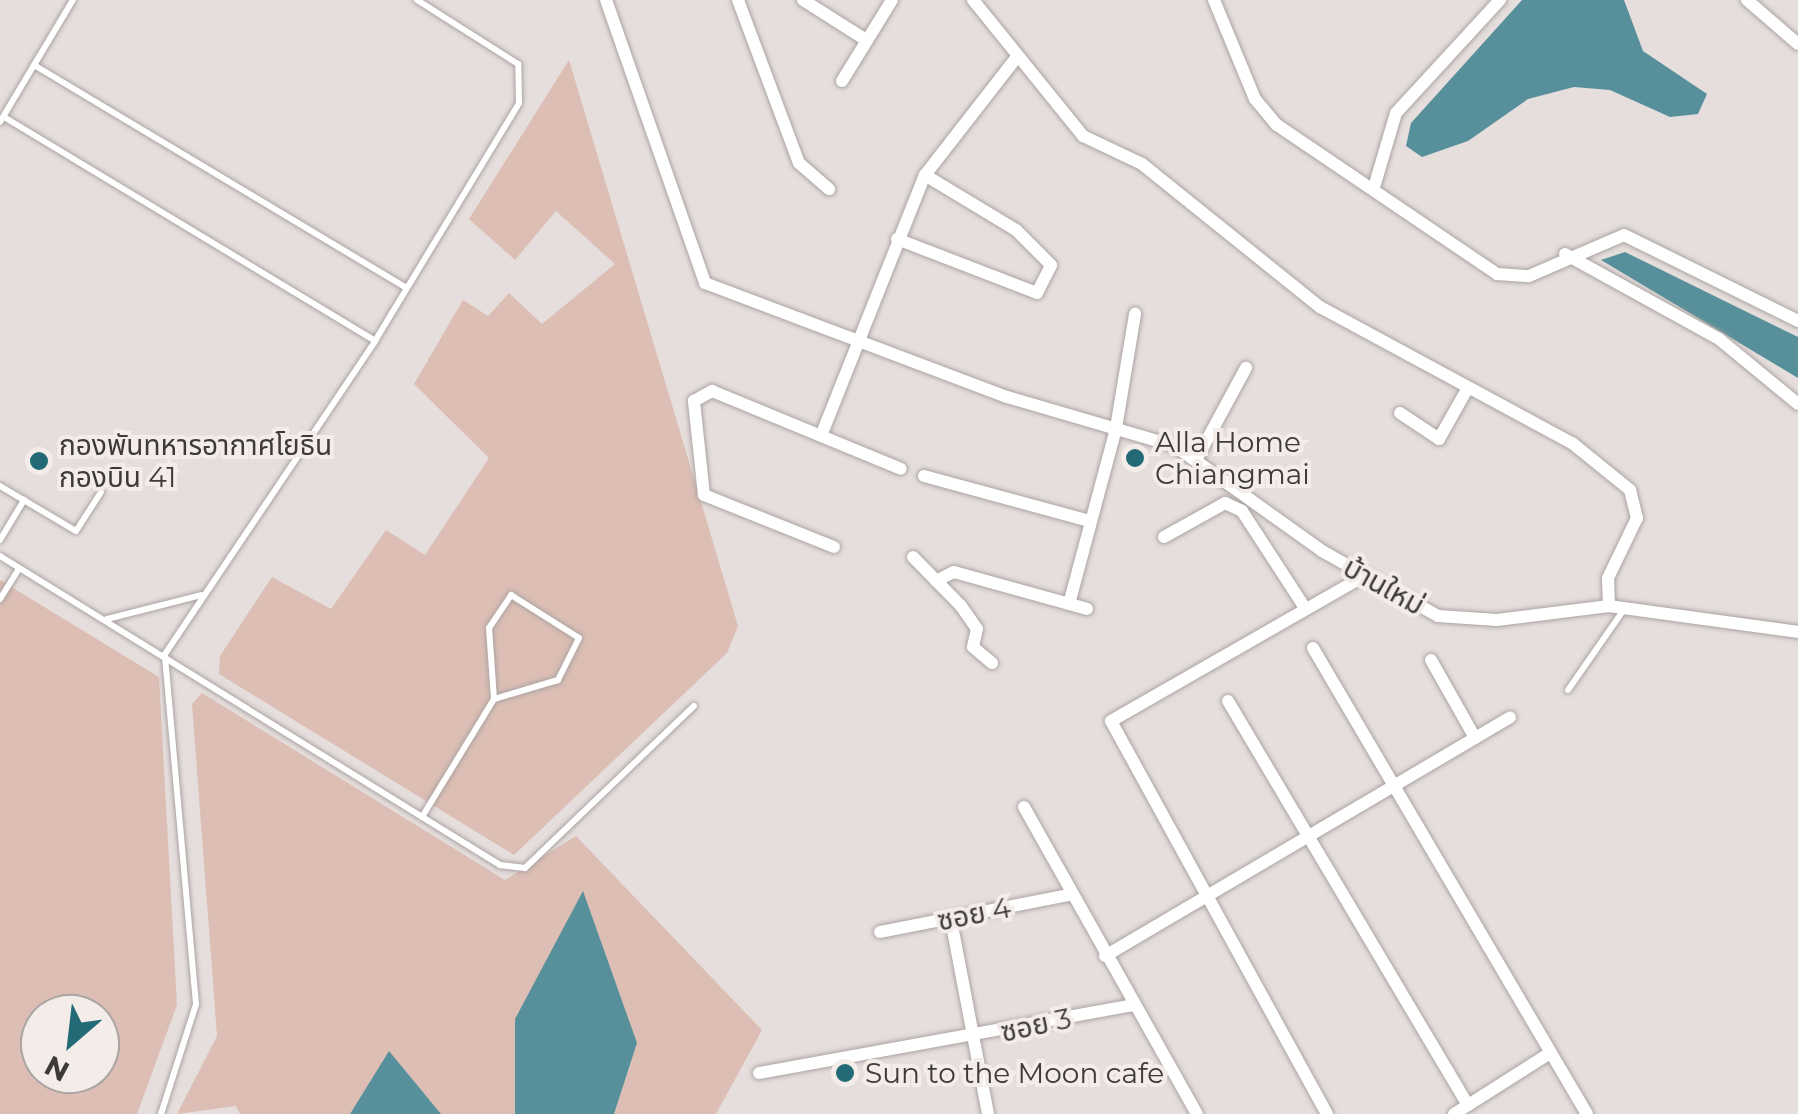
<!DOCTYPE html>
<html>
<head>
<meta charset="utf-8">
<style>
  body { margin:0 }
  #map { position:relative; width:1798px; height:1114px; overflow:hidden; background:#e5dedc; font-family:Montserrat,"Noto Sans Thai",sans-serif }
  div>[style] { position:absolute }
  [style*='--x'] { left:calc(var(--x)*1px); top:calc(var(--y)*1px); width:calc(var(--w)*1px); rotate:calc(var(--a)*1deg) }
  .green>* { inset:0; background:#dcbeb4 }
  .water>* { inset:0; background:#57909a }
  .roads { filter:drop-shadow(0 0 2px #aba4a2) drop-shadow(0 0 2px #aba4a2) }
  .lane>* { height:6px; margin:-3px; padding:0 3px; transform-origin:3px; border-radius:3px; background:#fff }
  .street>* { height:12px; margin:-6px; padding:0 6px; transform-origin:6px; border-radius:6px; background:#fff }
  .dots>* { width:28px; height:28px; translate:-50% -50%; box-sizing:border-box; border:5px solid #f3ece9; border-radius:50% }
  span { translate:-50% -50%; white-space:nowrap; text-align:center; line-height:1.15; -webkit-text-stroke:8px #f3ece9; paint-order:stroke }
  .poi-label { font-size:28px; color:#3d3a39 }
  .left { translate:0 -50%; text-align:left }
  .street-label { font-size:28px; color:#3d3a39 }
  .north { position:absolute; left:20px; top:994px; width:100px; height:100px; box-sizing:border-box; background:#f3ece9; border:2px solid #aaa5a3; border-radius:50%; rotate:208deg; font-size:28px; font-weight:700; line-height:40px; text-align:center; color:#3d3a39 }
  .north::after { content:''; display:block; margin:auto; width:35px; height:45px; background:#216a76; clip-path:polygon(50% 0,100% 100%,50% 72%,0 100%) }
</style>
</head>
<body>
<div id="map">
  <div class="green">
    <i style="clip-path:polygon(569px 60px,738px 626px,727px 653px,514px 855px,219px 674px,220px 656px,272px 577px,331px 609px,386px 530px,425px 555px,489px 458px,414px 384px,463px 300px,488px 316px,509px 293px,542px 324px,615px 264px,556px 211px,515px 260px,469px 219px)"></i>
    <i style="clip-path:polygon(evenodd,0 580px,159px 677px,177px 1005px,137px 1114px,0 1114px,0 580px,40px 1014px,100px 1014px,100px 1074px,40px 1074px,40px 1014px)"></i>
    <i style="clip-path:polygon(202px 693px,505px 880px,576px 836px,762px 1030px,716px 1114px,614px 1114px,637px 1043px,515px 1019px,515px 1114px,441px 1114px,389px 1052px,350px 1114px,240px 1114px,236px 1106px,177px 1114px,217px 1036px,192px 704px)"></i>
  </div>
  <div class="water">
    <i style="clip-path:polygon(1522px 0,1624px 0,1643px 51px,1707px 94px,1698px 114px,1670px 117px,1610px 90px,1574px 87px,1528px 99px,1468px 141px,1422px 157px,1406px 146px,1411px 123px)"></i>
    <i style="clip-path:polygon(1625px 252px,1798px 337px,1798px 378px,1601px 260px)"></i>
    <i style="clip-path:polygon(583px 891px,637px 1043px,614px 1114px,515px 1114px,515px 1019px)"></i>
    <i style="clip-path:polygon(389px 1051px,441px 1114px,350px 1114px)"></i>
  </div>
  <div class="roads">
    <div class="lane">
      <i style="--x:34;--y:65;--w:434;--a:30.9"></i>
      <i style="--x:4;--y:117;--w:433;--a:31.1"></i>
      <i style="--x:0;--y:122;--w:142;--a:-59.1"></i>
      <i style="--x:0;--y:486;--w:88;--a:30.6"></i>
      <i style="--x:76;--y:531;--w:46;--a:-57.3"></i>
      <i style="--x:0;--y:540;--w:47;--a:-59"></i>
      <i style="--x:0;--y:556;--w:588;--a:31.72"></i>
      <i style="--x:500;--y:865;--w:25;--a:7"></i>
      <i style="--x:525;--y:868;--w:234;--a:-43.8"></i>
      <i style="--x:0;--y:599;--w:36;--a:-58"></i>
      <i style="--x:107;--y:619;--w:97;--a:-14.3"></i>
      <i style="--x:1568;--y:690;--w:96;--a:-55.2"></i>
      <i style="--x:422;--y:817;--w:138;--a:-58.6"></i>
      <i style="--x:494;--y:699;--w:71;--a:-94"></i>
      <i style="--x:489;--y:628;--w:40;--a:-56"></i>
      <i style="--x:511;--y:595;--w:80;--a:32.3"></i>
      <i style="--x:579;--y:638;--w:47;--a:116.6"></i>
      <i style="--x:558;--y:680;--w:67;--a:163.5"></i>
      <i style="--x:161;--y:1114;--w:115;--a:-72.3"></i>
      <i style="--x:196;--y:1004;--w:351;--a:-95.1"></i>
      <i style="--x:165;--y:654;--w:377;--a:-56.1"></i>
      <i style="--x:375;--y:341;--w:278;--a:-58.8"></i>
      <i style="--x:519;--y:103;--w:39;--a:-91"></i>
      <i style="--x:518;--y:64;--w:120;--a:-147.6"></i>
    </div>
    <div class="street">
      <i style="--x:606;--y:0;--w:300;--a:70.7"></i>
      <i style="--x:705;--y:283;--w:323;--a:20.7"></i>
      <i style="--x:1007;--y:397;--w:175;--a:16.3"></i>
      <i style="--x:1175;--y:446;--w:181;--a:35.5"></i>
      <i style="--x:1322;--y:551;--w:133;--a:29.3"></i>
      <i style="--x:1438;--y:616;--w:59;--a:3.9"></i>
      <i style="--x:1497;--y:620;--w:113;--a:-7.1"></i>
      <i style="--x:1609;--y:606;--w:191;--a:7.8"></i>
      <i style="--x:738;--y:0;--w:174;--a:69.5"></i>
      <i style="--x:799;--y:163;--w:40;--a:41"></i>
      <i style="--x:803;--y:0;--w:75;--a:32.4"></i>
      <i style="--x:973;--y:0;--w:175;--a:51"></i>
      <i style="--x:1083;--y:136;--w:65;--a:25.4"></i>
      <i style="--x:1142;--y:164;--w:228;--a:38.8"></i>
      <i style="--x:1320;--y:307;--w:286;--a:28.4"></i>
      <i style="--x:1572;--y:443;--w:75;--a:39"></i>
      <i style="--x:1630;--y:490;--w:29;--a:76"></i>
      <i style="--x:1637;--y:518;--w:67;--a:115.8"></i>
      <i style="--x:1608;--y:578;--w:28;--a:88"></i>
      <i style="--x:1214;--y:0;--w:107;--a:67.5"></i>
      <i style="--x:1255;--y:99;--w:34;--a:50"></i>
      <i style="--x:1277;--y:125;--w:266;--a:34.1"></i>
      <i style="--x:1497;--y:274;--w:32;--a:4"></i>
      <i style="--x:1529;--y:276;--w:103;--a:-23.3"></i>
      <i style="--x:1624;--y:235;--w:194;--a:26.3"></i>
      <i style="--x:1747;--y:0;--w:67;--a:40.8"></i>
      <i style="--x:842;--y:81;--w:95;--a:-58.3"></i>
      <i style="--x:1375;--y:184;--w:74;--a:-73.5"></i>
      <i style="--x:1396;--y:113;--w:154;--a:-47.4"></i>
      <i style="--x:897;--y:239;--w:150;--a:21.1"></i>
      <i style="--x:1037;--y:293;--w:31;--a:-63"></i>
      <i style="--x:1051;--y:265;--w:49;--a:-135"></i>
      <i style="--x:1016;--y:230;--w:106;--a:-148.9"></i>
      <i style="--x:1565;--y:254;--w:176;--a:28.9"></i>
      <i style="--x:1719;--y:339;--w:102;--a:39.4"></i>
      <i style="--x:1400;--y:413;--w:47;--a:33.7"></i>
      <i style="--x:1439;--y:439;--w:55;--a:-60.6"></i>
      <i style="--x:821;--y:436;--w:281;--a:-68.3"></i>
      <i style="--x:925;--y:175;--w:148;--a:-52.1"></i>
      <i style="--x:1196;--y:460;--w:105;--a:-61.5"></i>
      <i style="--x:924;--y:476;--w:172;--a:15.2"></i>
      <i style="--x:1164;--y:537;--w:70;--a:-29.1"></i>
      <i style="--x:1225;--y:503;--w:19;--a:25"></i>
      <i style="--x:1242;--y:511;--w:116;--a:57"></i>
      <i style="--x:834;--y:547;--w:140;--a:-158.2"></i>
      <i style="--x:704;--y:495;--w:95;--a:-96.1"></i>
      <i style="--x:694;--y:401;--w:21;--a:-29"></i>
      <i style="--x:712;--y:391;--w:204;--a:22.4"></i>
      <i style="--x:913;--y:557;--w:69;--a:45.6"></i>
      <i style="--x:961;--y:606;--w:28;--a:55"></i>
      <i style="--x:977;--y:629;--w:18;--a:103"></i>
      <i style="--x:973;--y:647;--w:25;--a:40"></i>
      <i style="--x:936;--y:581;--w:20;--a:-27"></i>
      <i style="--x:954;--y:572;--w:138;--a:15.5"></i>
      <i style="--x:1069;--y:604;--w:182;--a:-75"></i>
      <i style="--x:1116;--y:428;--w:116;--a:-80.5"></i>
      <i style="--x:1313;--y:648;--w:541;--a:59.55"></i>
      <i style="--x:1431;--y:660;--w:87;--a:60.5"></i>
      <i style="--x:1228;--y:701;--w:470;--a:59.3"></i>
      <i style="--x:1024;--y:807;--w:352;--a:60.6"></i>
      <i style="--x:951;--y:920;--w:197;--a:79.2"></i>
      <i style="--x:880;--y:932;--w:192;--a:-11.1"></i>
      <i style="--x:1105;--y:956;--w:470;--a:-30.5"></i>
      <i style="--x:759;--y:1073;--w:381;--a:-10.3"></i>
      <i style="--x:1327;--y:1114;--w:448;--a:-118.8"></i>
      <i style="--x:1111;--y:721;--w:289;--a:-29.8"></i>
      <i style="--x:1454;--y:1114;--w:114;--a:-32.4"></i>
    </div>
  </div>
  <div class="dots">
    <i style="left:1135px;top:458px;background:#216a76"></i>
    <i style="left:39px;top:461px;background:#216a76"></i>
    <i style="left:845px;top:1073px;background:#216a76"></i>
  </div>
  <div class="poi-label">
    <span class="left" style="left:1155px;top:458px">Alla Home<br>Chiangmai</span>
    <span class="left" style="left:59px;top:461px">กองพันทหารอากาศโยธิน<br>กองบิน 41</span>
    <span class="left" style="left:865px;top:1073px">Sun to the Moon cafe</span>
  </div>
  <div class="street-label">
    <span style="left:1384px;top:586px;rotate:29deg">บ้านใหม่</span>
    <span style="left:974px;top:914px;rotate:-11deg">ซอย 4</span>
    <span style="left:1036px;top:1025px;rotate:-12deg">ซอย 3</span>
  </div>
  <div class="north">N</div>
</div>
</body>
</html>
